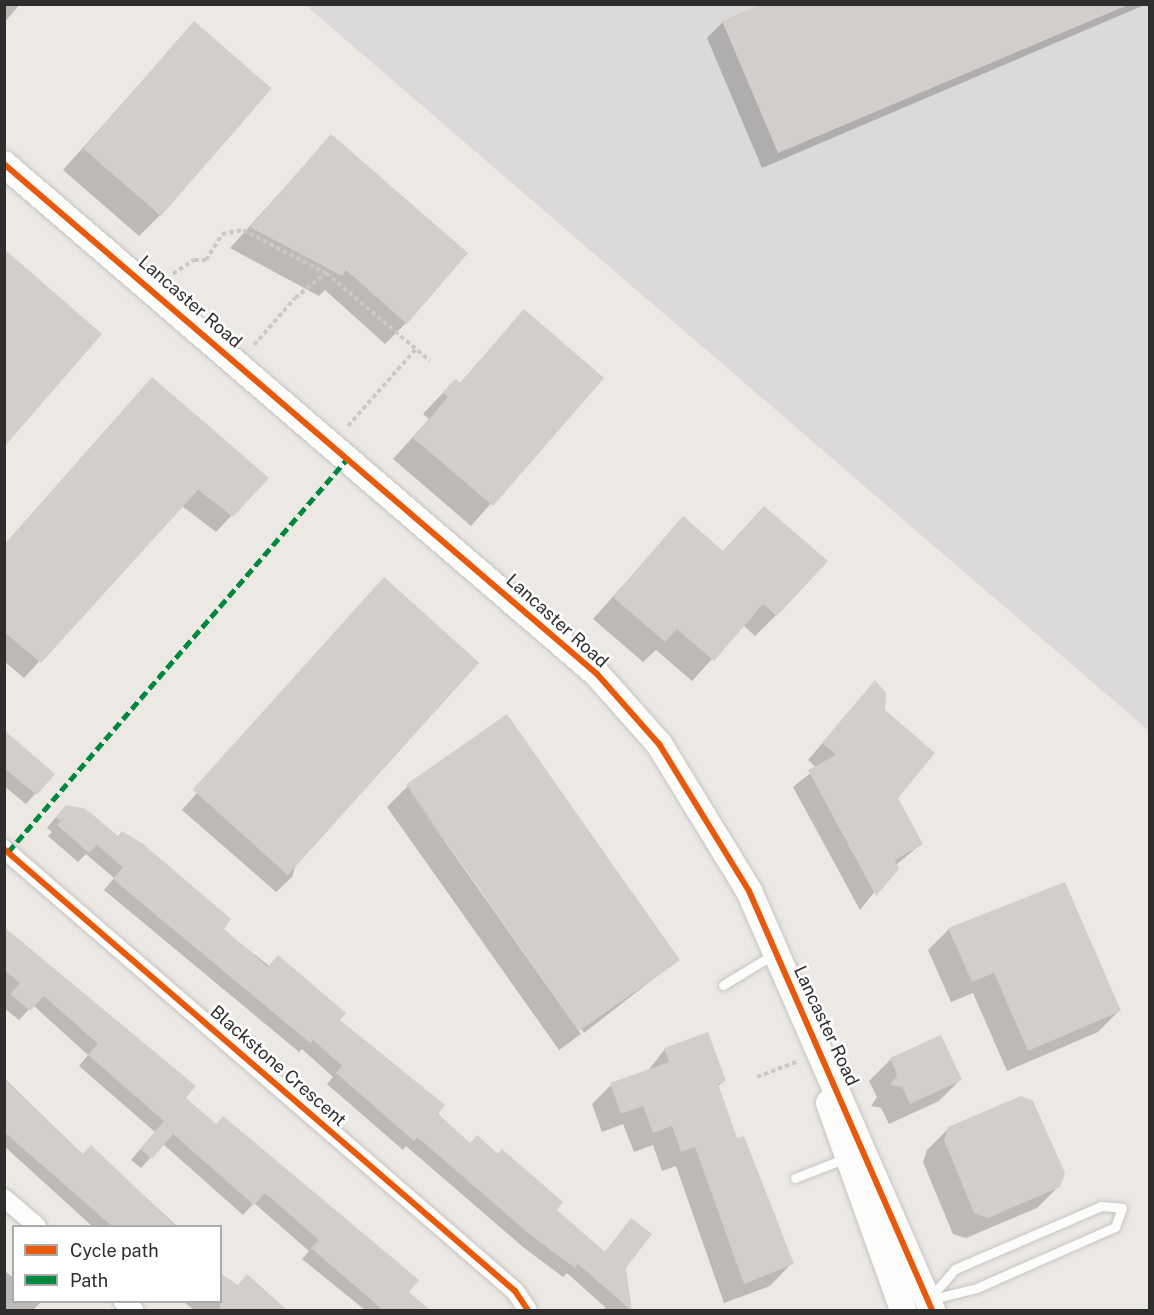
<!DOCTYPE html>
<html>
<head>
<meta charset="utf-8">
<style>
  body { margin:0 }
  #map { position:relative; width:1154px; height:1315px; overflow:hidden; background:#ece8e4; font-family:"Public Sans",sans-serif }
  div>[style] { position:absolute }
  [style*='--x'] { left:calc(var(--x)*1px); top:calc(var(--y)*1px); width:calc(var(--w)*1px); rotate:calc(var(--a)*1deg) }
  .industrial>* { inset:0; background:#dcd9db }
  .shadow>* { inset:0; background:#0003 }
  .building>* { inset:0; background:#d1cecb; transform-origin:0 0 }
  .path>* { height:4px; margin-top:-2px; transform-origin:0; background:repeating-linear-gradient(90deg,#c9c9c8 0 4.5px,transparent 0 7.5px) }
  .roads { filter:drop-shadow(0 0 2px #c5c4c5) drop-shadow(0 0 2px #c5c4c5) }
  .lane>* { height:9px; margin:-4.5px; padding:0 4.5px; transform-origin:4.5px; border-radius:4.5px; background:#fcfcfb }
  .street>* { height:18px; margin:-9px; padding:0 9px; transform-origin:9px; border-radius:9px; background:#fcfcfb }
  .secondary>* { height:26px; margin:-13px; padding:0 13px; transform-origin:13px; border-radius:13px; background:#fcfcfb }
  .quiet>* { height:4.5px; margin-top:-2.25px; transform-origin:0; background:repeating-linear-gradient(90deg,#00873e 0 9px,transparent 0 13.5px) }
  .cycleway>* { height:6px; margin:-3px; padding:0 3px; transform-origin:3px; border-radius:3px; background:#e8590c }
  span { translate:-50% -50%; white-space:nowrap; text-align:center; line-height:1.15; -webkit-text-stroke:5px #fff; paint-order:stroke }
  .street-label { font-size:18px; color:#2e2e2e }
  .frame { position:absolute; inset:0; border:6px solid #2e2e2e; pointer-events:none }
  .legend { position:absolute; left:12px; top:1225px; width:210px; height:78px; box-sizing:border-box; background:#fff; border:2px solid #ababab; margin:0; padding:8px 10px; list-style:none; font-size:18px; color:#2e2e2e }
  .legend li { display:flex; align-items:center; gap:12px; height:30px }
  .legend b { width:30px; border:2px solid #ababab }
</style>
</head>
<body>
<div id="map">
  <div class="industrial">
    <i style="clip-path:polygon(305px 5px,1149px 5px,1149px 731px)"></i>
  </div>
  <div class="shadow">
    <i style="clip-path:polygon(4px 4px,20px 4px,4px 23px)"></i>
    <i style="clip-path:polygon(764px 4px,1147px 4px,762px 168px,707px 38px,723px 22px)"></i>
    <i style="clip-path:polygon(194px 23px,160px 215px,139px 236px,63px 170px)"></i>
    <i style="clip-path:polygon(331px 136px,406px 323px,385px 344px,325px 290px,319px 296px,230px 248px)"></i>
    <i style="clip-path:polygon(524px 311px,602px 378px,471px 526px,393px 459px,429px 419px,423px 414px,434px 402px,455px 381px,459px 384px)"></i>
    <i style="clip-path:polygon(152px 379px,267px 478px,216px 532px,182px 506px,24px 678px,4px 661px,4px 545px)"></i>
    <i style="clip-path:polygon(683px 518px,722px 552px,776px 615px,755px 636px,743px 625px,692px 681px,656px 650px,643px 662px,593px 619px)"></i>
    <i style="clip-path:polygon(384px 579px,292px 877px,276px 892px,182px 810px)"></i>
    <i style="clip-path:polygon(875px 682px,896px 798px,921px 844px,896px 865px,860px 910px,793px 787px,817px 768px,808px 760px)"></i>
    <i style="clip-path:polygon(507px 716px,679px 959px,584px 1033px,407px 788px,581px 1034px,559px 1050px,387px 807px,408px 786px)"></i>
    <i style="clip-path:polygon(4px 734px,36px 793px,26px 804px,4px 786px)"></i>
    <i style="clip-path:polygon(56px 817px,222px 929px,338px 1020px,470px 1144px,604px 1253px,631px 1220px,624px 1268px,631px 1310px,599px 1310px,606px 1308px,567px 1273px,563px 1277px,523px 1247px,406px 1146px,403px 1150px,327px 1084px,333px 1077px,302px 1049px,299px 1052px,104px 890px,114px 878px,86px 854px,78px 862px,48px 836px,52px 832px,47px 828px)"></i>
    <i style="clip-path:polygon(4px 929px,194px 1086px,184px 1098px,429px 1310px,365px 1310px,302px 1259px,309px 1251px,254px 1203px,243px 1215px,163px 1144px,141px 1168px,131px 1160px,155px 1132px,79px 1066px,88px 1055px,33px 1005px,19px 1020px,4px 1008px)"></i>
    <i style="clip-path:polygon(949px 929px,1119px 1011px,1098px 1032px,1007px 1071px,973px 993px,951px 1002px,928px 950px)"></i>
    <i style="clip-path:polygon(940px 1037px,960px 1080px,939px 1101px,889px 1124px,881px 1108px,871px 1106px,877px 1097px,869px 1081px,890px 1060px)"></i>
    <i style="clip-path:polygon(665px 1049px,724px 1081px,717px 1087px,736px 1140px,767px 1196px,789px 1266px,770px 1286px,724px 1303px,676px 1166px,662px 1171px,653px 1145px,634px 1152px,623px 1124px,602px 1132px,592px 1104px,611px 1085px,647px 1072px)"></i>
    <i style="clip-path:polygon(4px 1078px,83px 1155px,91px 1147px,177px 1226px,92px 1226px,4px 1146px)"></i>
    <i style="clip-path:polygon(949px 1128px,1059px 1186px,1037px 1208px,966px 1238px,953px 1234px,923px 1162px,927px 1150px)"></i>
    <i style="clip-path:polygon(4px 1271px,14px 1278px,14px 1302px,41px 1302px,33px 1310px,4px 1310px)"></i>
    <i style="clip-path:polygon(227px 1281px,286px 1310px,194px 1310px,184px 1302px,220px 1302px)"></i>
  </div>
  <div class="building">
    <i style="clip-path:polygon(761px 4px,1128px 5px,778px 153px,722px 21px)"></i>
    <i style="left:194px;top:21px;width:103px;height:169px;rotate:41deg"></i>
    <i style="clip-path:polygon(331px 134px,468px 253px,407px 324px,346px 270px,342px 276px,250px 227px)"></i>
    <i style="clip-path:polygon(4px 249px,102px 334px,4px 447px)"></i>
    <i style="clip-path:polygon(524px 309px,604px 378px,493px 506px,413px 438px,448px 397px,443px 392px,455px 379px,460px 383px)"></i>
    <i style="clip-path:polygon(152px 377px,269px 478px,233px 517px,198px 490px,41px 663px,4px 632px,4px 545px)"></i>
    <i style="clip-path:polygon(764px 506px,828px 561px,777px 616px,763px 604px,714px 661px,677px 629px,665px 642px,613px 597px,683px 516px,723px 551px)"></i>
    <i style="left:384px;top:577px;width:128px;height:286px;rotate:42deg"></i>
    <i style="clip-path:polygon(875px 680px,886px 693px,885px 710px,935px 753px,898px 798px,923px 844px,895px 860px,899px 869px,876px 896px,808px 770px,836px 755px,822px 743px)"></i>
    <i style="left:507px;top:714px;width:301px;height:123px;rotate:55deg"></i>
    <i style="clip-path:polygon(4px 730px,55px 774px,37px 795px,4px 768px)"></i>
    <i style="clip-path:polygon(66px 805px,86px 809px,118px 836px,122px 831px,143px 844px,231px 919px,224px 929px,268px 967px,278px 955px,346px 1013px,340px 1020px,445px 1105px,438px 1114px,470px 1143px,477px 1135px,498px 1154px,502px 1149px,563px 1202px,557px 1210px,605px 1252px,631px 1218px,652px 1234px,626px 1268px,632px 1311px,578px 1264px,575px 1268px,533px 1237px,417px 1137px,414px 1141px,336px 1073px,342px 1066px,313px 1040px,310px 1043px,121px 886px,113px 879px,123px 867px,97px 845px,89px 853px,57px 825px,61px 821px,56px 817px)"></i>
    <i style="clip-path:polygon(1065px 882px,1121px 1011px,1028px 1051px,994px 973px,972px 982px,948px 928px)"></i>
    <i style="clip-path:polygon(4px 927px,196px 1086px,186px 1098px,216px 1124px,223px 1116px,419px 1280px,409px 1292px,431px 1311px,384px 1311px,311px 1248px,319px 1240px,265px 1193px,254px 1205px,173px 1134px,152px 1159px,140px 1149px,164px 1121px,88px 1055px,98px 1044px,44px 996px,30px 1011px,10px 994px,20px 983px,4px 970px)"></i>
    <i style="clip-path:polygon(708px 1032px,726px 1081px,718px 1084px,737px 1138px,744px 1136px,794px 1264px,744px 1284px,695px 1147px,681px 1152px,672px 1126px,653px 1133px,643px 1106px,621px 1114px,610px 1083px,669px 1062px,664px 1048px)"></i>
    <i style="clip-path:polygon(941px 1035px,962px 1080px,910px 1104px,902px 1087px,890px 1085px,897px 1075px,890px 1058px)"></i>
    <i style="clip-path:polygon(4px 1079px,83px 1154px,91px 1145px,177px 1227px,113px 1227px,4px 1132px)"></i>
    <i style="clip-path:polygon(1021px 1096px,1033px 1101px,1065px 1173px,1060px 1187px,988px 1218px,974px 1213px,944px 1140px,948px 1127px)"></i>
    <i style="clip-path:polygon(220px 1273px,238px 1285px,247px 1274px,288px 1311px,220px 1311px)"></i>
  </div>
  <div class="path">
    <i style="--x:173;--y:274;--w:25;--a:-34"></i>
    <i style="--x:194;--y:260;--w:12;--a:0"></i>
    <i style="--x:206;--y:260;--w:31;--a:-58"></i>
    <i style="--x:222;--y:234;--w:21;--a:-11"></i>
    <i style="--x:243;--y:230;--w:93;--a:27.4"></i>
    <i style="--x:326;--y:273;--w:136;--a:40.2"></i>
    <i style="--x:254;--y:345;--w:62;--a:-48.9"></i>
    <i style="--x:295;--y:298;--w:40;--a:-39"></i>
    <i style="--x:348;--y:426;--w:103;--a:-48.6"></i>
    <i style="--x:757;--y:1077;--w:45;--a:-20.9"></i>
  </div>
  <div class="roads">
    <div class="lane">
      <i style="--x:723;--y:985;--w:60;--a:-31.3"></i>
      <i style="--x:795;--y:1178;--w:55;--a:-21.4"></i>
      <i style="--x:1101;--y:1206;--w:21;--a:5"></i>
      <i style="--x:1122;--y:1208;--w:20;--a:110"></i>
      <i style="--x:1115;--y:1227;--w:151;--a:156.2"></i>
      <i style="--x:977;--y:1288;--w:50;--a:166.2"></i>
      <i style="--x:928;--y:1300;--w:41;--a:-48.9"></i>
      <i style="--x:955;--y:1269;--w:159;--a:-23.3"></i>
    </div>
    <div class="street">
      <i style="--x:4;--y:849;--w:676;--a:40.86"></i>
      <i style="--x:515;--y:1291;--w:23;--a:56"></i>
      <i style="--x:4;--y:1198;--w:43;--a:40.3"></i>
      <i style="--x:123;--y:1302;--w:14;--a:36"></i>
    </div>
    <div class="secondary">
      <i style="--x:4;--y:164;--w:782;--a:40.7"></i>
      <i style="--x:597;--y:674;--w:94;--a:48.5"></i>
      <i style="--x:659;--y:744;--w:172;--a:58.5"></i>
      <i style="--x:749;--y:891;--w:457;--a:66.4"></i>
      <i style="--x:829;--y:1103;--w:220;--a:70.3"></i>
    </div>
  </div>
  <div class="quiet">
    <i style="--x:8;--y:852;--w:520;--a:-49.21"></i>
  </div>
  <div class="cycleway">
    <i style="--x:4;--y:164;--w:782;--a:40.7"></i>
    <i style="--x:597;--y:674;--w:94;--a:48.5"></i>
    <i style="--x:659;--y:744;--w:172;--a:58.5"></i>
    <i style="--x:749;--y:891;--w:457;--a:66.4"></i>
    <i style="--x:4;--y:849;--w:676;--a:40.86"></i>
    <i style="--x:515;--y:1291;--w:23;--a:56"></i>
  </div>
  <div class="street-label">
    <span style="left:190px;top:302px;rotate:41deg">Lancaster Road</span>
    <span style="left:557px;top:621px;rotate:42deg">Lancaster Road</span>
    <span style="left:826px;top:1026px;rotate:65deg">Lancaster Road</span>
    <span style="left:278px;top:1066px;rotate:41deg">Blackstone Crescent</span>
  </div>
  <div class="frame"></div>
  <ul class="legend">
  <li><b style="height:8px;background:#e8590c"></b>Cycle path</li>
  <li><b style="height:8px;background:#00873e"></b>Path</li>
  </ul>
</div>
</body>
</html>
